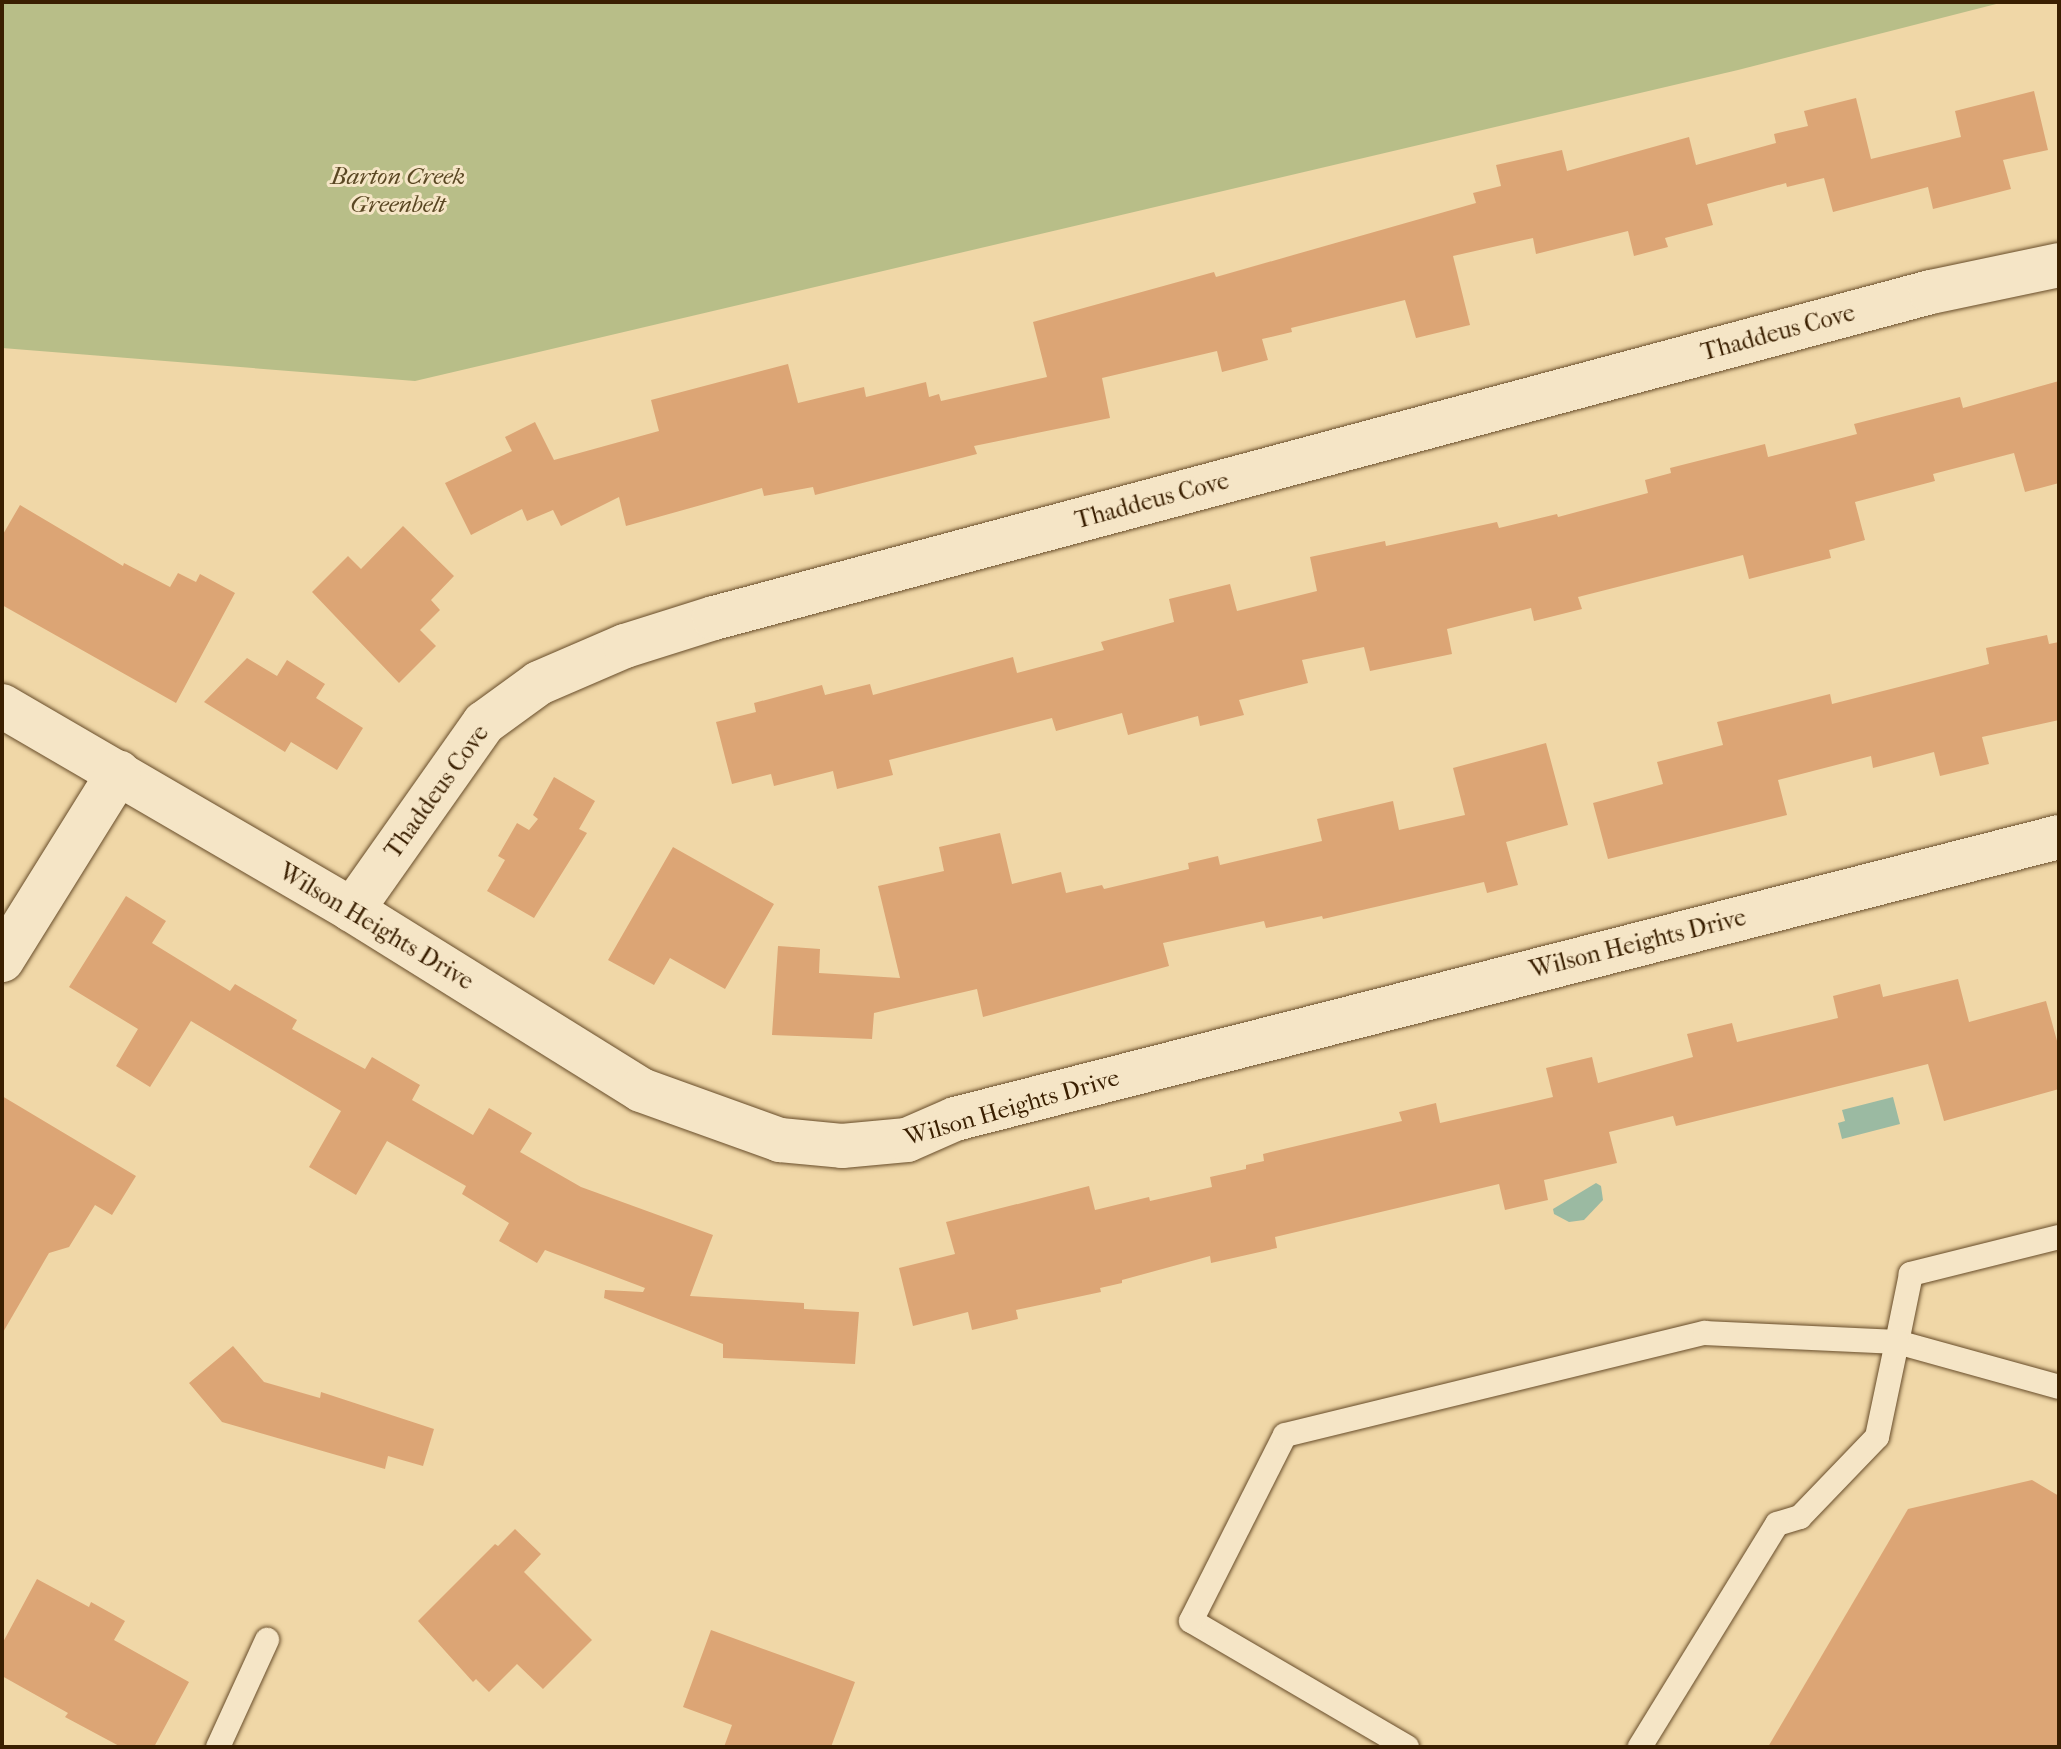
<!DOCTYPE html>
<html>
<head>
<meta charset="utf-8">
<style>
  body { margin:0 }
  #map { position:relative; width:2061px; height:1749px; overflow:hidden; background:#f0d7a7; font-family:"IM FELL French Canon",serif }
  div>[style] { position:absolute }
  [style*='--x'] { left:calc(var(--x)*1px); top:calc(var(--y)*1px); width:calc(var(--w)*1px); rotate:calc(var(--a)*1deg) }
  .green>* { inset:0; background:#b8be88 }
  .water>* { inset:0; background:#9bbaa2 }
  .building>* { inset:0; background:#dca575 }
  .roads { filter:drop-shadow(0 0 2px #684d2a) drop-shadow(0 0 2px #684d2a) }
  .service>* { height:24px; margin:-12px; padding:0 12px; transform-origin:12px; border-radius:12px; background:#f5e5c6 }
  .minor>* { height:44px; margin:-22px; padding:0 22px; transform-origin:22px; border-radius:22px; background:#f5e5c6 }
  span { translate:-50% -50%; white-space:nowrap; text-align:center; line-height:1.15; -webkit-text-stroke:6px #f5e5c6; paint-order:stroke }
  .park-label { font-size:24px; color:#5a4723; font-style:italic }
  .street-label { font-size:24px; color:#3a1f01 }
  .frame { position:absolute; inset:0; border:4px solid #3a1f01; pointer-events:none }
</style>
</head>
<body>
<div id="map">
  <div class="green">
    <i style="clip-path:polygon(2px 2px,2004px 2px,1738px 70px,415px 381px,2px 348px)"></i>
  </div>
  <div class="water">
    <i style="clip-path:polygon(1893px 1097px,1900px 1124px,1842px 1139px,1838px 1123px,1845px 1121px,1842px 1110px)"></i>
    <i style="clip-path:polygon(1596px 1183px,1601px 1186px,1603px 1200px,1584px 1220px,1569px 1222px,1554px 1214px,1553px 1209px)"></i>
  </div>
  <div class="building">
    <i style="clip-path:polygon(2034px 91px,2048px 150px,2003px 160px,2011px 189px,1933px 209px,1928px 187px,1833px 212px,1824px 178px,1787px 187px,1786px 183px,1707px 204px,1713px 225px,1665px 238px,1668px 247px,1634px 256px,1628px 231px,1536px 254px,1533px 238px,1453px 256px,1470px 325px,1416px 338px,1405px 300px,1291px 328px,1292px 332px,1262px 339px,1268px 360px,1222px 372px,1217px 351px,1102px 378px,1110px 418px,974px 446px,977px 454px,815px 495px,813px 487px,764px 496px,762px 488px,626px 526px,619px 497px,561px 526px,553px 510px,527px 521px,522px 509px,471px 535px,445px 483px,512px 451px,505px 437px,535px 422px,554px 460px,659px 431px,651px 400px,788px 364px,798px 403px,864px 387px,866px 397px,926px 382px,929px 397px,939px 394px,941px 401px,1047px 377px,1033px 322px,1214px 272px,1216px 277px,1476px 203px,1473px 193px,1501px 186px,1496px 165px,1562px 150px,1567px 171px,1689px 137px,1696px 165px,1776px 143px,1774px 134px,1808px 126px,1804px 111px,1856px 98px,1871px 159px,1961px 137px,1955px 111px)"></i>
    <i style="clip-path:polygon(2059px 381px,2059px 483px,2025px 492px,2014px 453px,1933px 474px,1935px 481px,1855px 502px,1865px 540px,1829px 550px,1831px 558px,1749px 579px,1743px 555px,1578px 597px,1582px 609px,1534px 621px,1531px 608px,1447px 629px,1452px 654px,1370px 671px,1364px 647px,1302px 660px,1308px 683px,1239px 700px,1244px 715px,1200px 726px,1198px 716px,1128px 735px,1122px 713px,1056px 731px,1052px 718px,889px 760px,893px 775px,837px 789px,833px 771px,774px 786px,771px 774px,732px 784px,716px 722px,756px 712px,754px 703px,822px 685px,825px 695px,870px 684px,873px 695px,1013px 657px,1017px 673px,1104px 650px,1101px 642px,1174px 622px,1169px 599px,1230px 584px,1237px 611px,1317px 591px,1310px 557px,1385px 541px,1386px 546px,1497px 522px,1499px 528px,1557px 514px,1558px 517px,1648px 493px,1645px 480px,1671px 473px,1670px 468px,1765px 444px,1768px 457px,1857px 434px,1854px 424px,1960px 397px,1963px 408px)"></i>
    <i style="clip-path:polygon(20px 505px,123px 566px,124px 563px,170px 587px,178px 573px,196px 582px,200px 574px,235px 593px,176px 703px,2px 605px,2px 536px)"></i>
    <i style="clip-path:polygon(403px 526px,454px 576px,431px 600px,440px 610px,420px 630px,436px 646px,399px 683px,312px 592px,348px 556px,361px 569px)"></i>
    <i style="clip-path:polygon(2047px 635px,2049px 644px,2059px 642px,2059px 720px,1982px 737px,1989px 764px,1940px 776px,1934px 752px,1873px 768px,1871px 756px,1778px 780px,1787px 815px,1608px 859px,1593px 803px,1663px 784px,1657px 762px,1723px 745px,1717px 722px,1830px 694px,1832px 704px,1989px 664px,1986px 648px)"></i>
    <i style="clip-path:polygon(247px 658px,277px 676px,287px 660px,325px 684px,316px 698px,363px 728px,337px 770px,291px 742px,285px 752px,204px 702px)"></i>
    <i style="clip-path:polygon(1546px 743px,1568px 825px,1506px 842px,1518px 885px,1487px 893px,1484px 882px,1323px 919px,1322px 916px,1266px 928px,1264px 921px,1163px 943px,1169px 966px,983px 1017px,977px 989px,874px 1013px,872px 1039px,772px 1035px,778px 946px,820px 949px,819px 973px,900px 978px,878px 886px,944px 871px,939px 847px,1000px 833px,1012px 884px,1061px 872px,1066px 893px,1102px 885px,1104px 889px,1189px 869px,1188px 863px,1218px 856px,1220px 865px,1322px 841px,1317px 819px,1393px 801px,1399px 830px,1465px 815px,1453px 768px)"></i>
    <i style="clip-path:polygon(554px 777px,595px 801px,579px 829px,587px 833px,534px 918px,487px 891px,505px 860px,498px 856px,517px 823px,529px 830px,538px 819px,533px 815px)"></i>
    <i style="clip-path:polygon(673px 847px,774px 904px,725px 989px,670px 958px,654px 985px,608px 960px)"></i>
    <i style="clip-path:polygon(126px 896px,166px 921px,152px 943px,230px 991px,235px 984px,297px 1020px,292px 1029px,365px 1069px,372px 1057px,420px 1085px,412px 1100px,473px 1135px,489px 1108px,532px 1133px,520px 1152px,581px 1187px,713px 1235px,690px 1296px,804px 1303px,804px 1309px,859px 1312px,855px 1364px,723px 1358px,723px 1344px,604px 1298px,605px 1290px,643px 1292px,645px 1288px,545px 1250px,537px 1263px,499px 1241px,509px 1223px,462px 1194px,466px 1186px,387px 1141px,356px 1195px,309px 1167px,341px 1111px,191px 1021px,150px 1087px,116px 1066px,138px 1029px,69px 987px)"></i>
    <i style="clip-path:polygon(1958px 979px,1969px 1022px,2046px 1001px,2059px 1048px,2059px 1089px,1944px 1121px,1928px 1064px,1676px 1126px,1673px 1116px,1609px 1132px,1617px 1163px,1544px 1180px,1548px 1200px,1505px 1210px,1499px 1184px,1275px 1237px,1277px 1248px,1211px 1263px,1210px 1256px,1122px 1280px,1122px 1283px,1100px 1288px,1101px 1292px,1016px 1310px,1018px 1319px,972px 1330px,968px 1312px,913px 1326px,899px 1268px,955px 1254px,946px 1222px,1089px 1186px,1095px 1210px,1149px 1197px,1150px 1201px,1212px 1187px,1210px 1177px,1246px 1169px,1246px 1165px,1264px 1161px,1263px 1154px,1402px 1121px,1399px 1112px,1436px 1103px,1440px 1123px,1553px 1097px,1546px 1068px,1592px 1057px,1598px 1083px,1693px 1057px,1687px 1034px,1732px 1023px,1737px 1042px,1838px 1018px,1833px 996px,1880px 984px,1883px 997px)"></i>
    <i style="clip-path:polygon(2px 1096px,136px 1176px,112px 1215px,95px 1205px,69px 1247px,49px 1253px,2px 1334px)"></i>
    <i style="clip-path:polygon(233px 1346px,264px 1382px,320px 1398px,321px 1392px,434px 1429px,423px 1466px,388px 1456px,385px 1469px,222px 1422px,189px 1383px)"></i>
    <i style="clip-path:polygon(2032px 1480px,2059px 1496px,2059px 1747px,1768px 1747px,1908px 1509px)"></i>
    <i style="clip-path:polygon(515px 1529px,541px 1554px,524px 1572px,592px 1640px,543px 1689px,517px 1664px,489px 1692px,476px 1679px,473px 1682px,418px 1621px,495px 1544px,498px 1546px)"></i>
    <i style="clip-path:polygon(37px 1579px,89px 1607px,91px 1602px,125px 1621px,114px 1640px,189px 1682px,154px 1747px,121px 1747px,65px 1717px,68px 1713px,2px 1676px,2px 1644px)"></i>
    <i style="clip-path:polygon(711px 1630px,855px 1682px,831px 1747px,724px 1747px,732px 1725px,683px 1707px)"></i>
  </div>
  <div class="roads">
    <div class="service">
      <i style="--x:2059;--y:1237;--w:153;--a:166"></i>
      <i style="--x:1911;--y:1274;--w:69;--a:101.6"></i>
      <i style="--x:1897;--y:1342;--w:168;--a:15.5"></i>
      <i style="--x:218;--y:1747;--w:118;--a:-65.4"></i>
      <i style="--x:1407;--y:1747;--w:250;--a:-149.7"></i>
      <i style="--x:1191;--y:1621;--w:208;--a:-63.2"></i>
      <i style="--x:1285;--y:1435;--w:432;--a:-13.7"></i>
      <i style="--x:1705;--y:1333;--w:192;--a:2.7"></i>
      <i style="--x:1897;--y:1342;--w:97;--a:101.9"></i>
      <i style="--x:1877;--y:1437;--w:111;--a:133.9"></i>
      <i style="--x:1800;--y:1517;--w:24;--a:163"></i>
      <i style="--x:1777;--y:1524;--w:262;--a:121.6"></i>
    </div>
    <div class="minor">
      <i style="--x:2;--y:706;--w:405;--a:30.2"></i>
      <i style="--x:352;--y:910;--w:340;--a:31.9"></i>
      <i style="--x:641;--y:1090;--w:148;--a:19.8"></i>
      <i style="--x:780;--y:1140;--w:62;--a:5.5"></i>
      <i style="--x:842;--y:1146;--w:65;--a:-5.3"></i>
      <i style="--x:907;--y:1140;--w:52;--a:-23.6"></i>
      <i style="--x:955;--y:1119;--w:1139;--a:-14.33"></i>
      <i style="--x:352;--y:910;--w:229;--a:-54.8"></i>
      <i style="--x:484;--y:723;--w:68;--a:-36"></i>
      <i style="--x:539;--y:683;--w:94;--a:-23.3"></i>
      <i style="--x:625;--y:646;--w:93;--a:-17.5"></i>
      <i style="--x:714;--y:618;--w:1260;--a:-15"></i>
      <i style="--x:1931;--y:292;--w:131;--a:-11.9"></i>
      <i style="--x:2;--y:960;--w:221;--a:-58.1"></i>
    </div>
  </div>
  <div class="park-label">
    <span style="left:398px;top:191px">Barton Creek<br>Greenbelt</span>
  </div>
  <div class="street-label">
    <span style="left:1778px;top:333px;rotate:-15deg">Thaddeus Cove</span>
    <span style="left:1152px;top:501px;rotate:-15deg">Thaddeus Cove</span>
    <span style="left:437px;top:792px;rotate:-54deg">Thaddeus Cove</span>
    <span style="left:376px;top:927px;rotate:31deg">Wilson Heights Drive</span>
    <span style="left:1638px;top:944px;rotate:-14deg">Wilson Heights Drive</span>
    <span style="left:1012px;top:1108px;rotate:-16deg">Wilson Heights Drive</span>
  </div>
  <div class="frame"></div>
</div>
</body>
</html>
